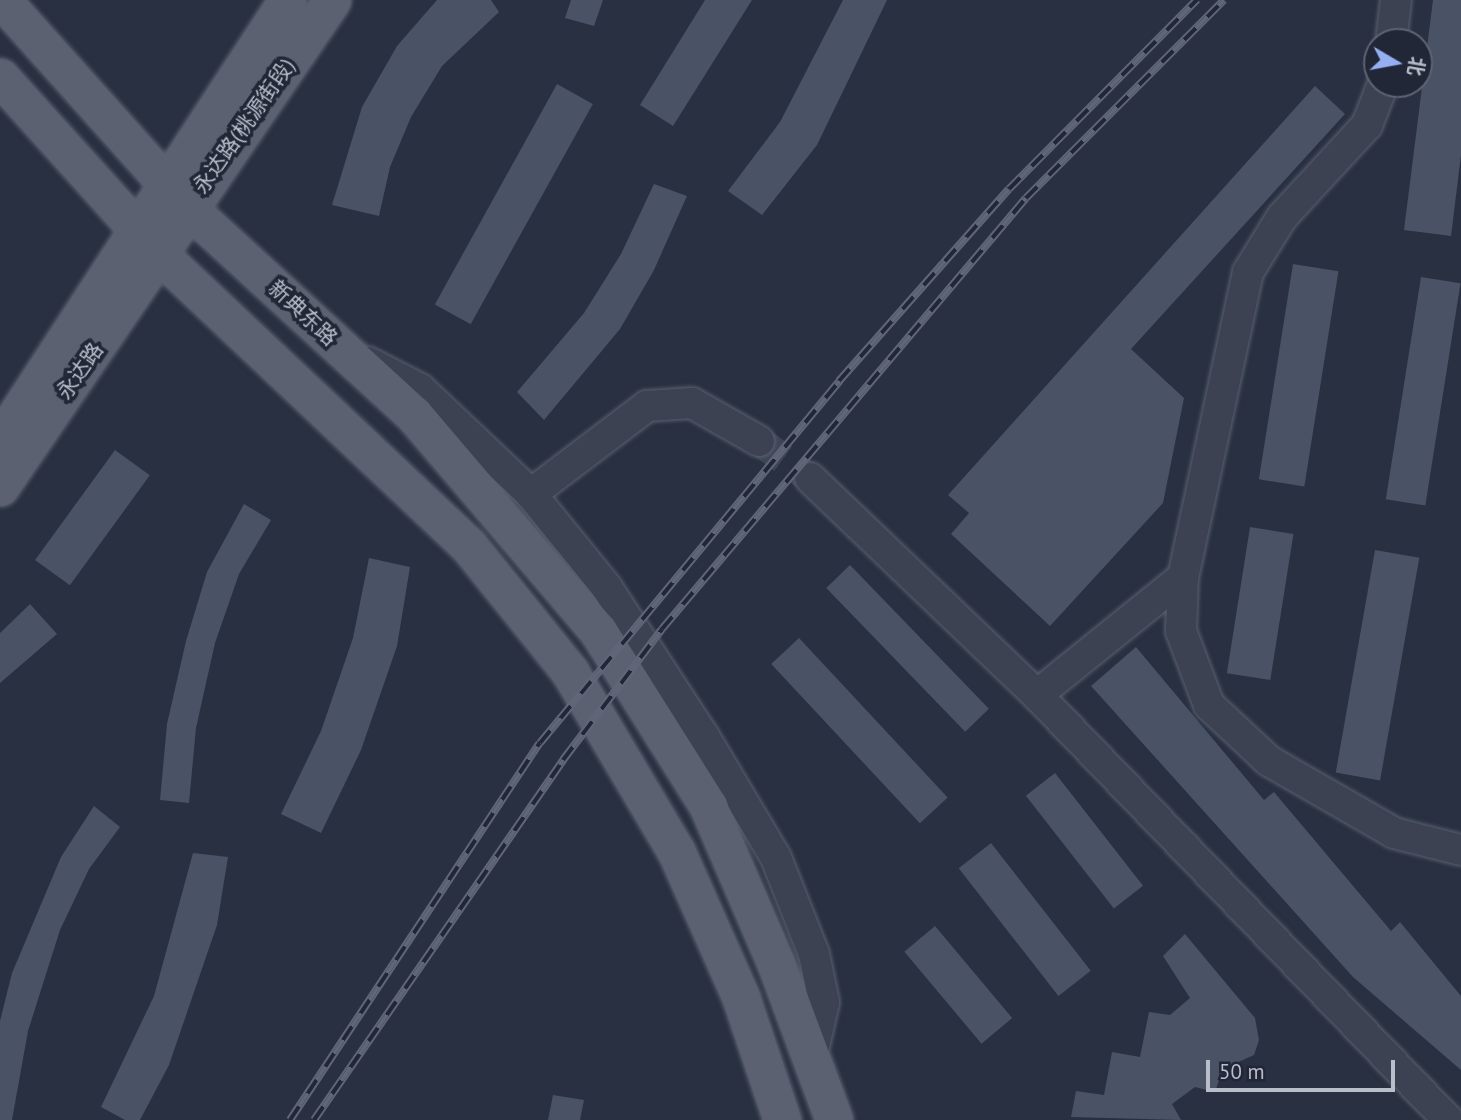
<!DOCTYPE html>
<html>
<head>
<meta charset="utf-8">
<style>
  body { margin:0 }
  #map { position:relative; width:1461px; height:1120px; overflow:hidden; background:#283041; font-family:"PT Sans","Noto Sans SC",sans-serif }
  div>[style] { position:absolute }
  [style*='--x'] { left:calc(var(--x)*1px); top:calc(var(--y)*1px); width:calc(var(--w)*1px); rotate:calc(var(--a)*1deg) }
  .building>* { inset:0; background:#4a5265; transform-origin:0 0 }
  .minor-tunnel>* { height:30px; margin-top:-15px; transform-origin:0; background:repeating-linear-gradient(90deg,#3e4556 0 30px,transparent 0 45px) }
  .roads { filter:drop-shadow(0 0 2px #5a606f) drop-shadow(0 0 2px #5a606f) }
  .minor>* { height:30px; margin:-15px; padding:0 15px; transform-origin:15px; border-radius:15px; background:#3c4251 }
  .major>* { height:37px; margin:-18.5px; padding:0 18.5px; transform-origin:18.5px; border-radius:18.5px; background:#5b6171 }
  .rail>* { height:8px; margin-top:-4px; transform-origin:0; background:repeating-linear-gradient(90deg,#212737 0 16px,#5f6678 0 32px); box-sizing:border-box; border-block:2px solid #5f6678 }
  span { translate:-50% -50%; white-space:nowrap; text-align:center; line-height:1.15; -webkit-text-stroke:7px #212737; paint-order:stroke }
  .street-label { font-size:21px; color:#b9becb }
  .north { position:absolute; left:1363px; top:28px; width:70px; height:70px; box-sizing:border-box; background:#212737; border:2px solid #5e6372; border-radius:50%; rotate:100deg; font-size:19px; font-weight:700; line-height:28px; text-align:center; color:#b9becb }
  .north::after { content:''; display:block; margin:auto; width:24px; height:32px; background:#96aff3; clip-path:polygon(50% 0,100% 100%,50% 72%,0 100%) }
  .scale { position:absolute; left:1206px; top:1060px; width:189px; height:32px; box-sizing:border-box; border:4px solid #b9becb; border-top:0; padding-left:9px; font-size:21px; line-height:24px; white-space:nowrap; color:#b9becb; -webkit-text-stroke:5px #212737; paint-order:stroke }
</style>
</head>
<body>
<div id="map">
  <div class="building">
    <i style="clip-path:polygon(437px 0,491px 0,499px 12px,442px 66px,411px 117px,390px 167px,379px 216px,332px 205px,362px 107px,397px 46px)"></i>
    <i style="clip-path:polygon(571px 0,603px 0,594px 26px,565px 18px)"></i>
    <i style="clip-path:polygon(705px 0,752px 0,673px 126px,640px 105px)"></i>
    <i style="clip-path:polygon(843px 0,887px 0,817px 145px,762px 215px,728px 191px,780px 122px)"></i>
    <i style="clip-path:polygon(1433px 0,1461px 0,1461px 155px,1451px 236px,1404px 230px)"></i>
    <i style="left:557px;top:84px;width:41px;height:252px;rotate:29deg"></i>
    <i style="clip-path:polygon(1315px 86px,1345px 114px,1131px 349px,1184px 398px,1163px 503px,1050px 626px,951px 534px,969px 513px,948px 495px)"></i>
    <i style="clip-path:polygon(654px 184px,687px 196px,654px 270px,620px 329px,544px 420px,517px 392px,584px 313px,621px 254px)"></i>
    <i style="left:1293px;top:264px;width:46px;height:218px;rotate:9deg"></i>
    <i style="left:1421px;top:277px;width:40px;height:225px;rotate:9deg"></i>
    <i style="left:115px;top:450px;width:43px;height:136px;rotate:36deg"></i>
    <i style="clip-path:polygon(244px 504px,271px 520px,239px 574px,215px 643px,196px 728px,189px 803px,160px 800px,167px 724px,186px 641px,207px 572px)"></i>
    <i style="left:1250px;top:527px;width:44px;height:148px;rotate:9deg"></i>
    <i style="left:1375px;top:550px;width:45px;height:226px;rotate:10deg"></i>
    <i style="clip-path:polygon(369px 558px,410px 567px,397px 646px,361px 750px,321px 833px,281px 814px,321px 731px,353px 638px)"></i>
    <i style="left:850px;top:565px;width:200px;height:33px;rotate:46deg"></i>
    <i style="clip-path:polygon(30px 604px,57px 634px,0 683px,0 633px)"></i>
    <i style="left:799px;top:638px;width:218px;height:38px;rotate:47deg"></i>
    <i style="clip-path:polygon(1136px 647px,1264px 800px,1274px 792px,1391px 931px,1400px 922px,1461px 996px,1461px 1070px,1353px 977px,1091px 686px)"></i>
    <i style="left:1055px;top:773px;width:143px;height:37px;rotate:52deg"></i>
    <i style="clip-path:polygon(94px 806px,120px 827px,89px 869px,60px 930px,28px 1031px,12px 1120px,0 1120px,0 1021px,12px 973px,61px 857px)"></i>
    <i style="left:991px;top:843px;width:162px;height:41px;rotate:52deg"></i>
    <i style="clip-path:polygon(193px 853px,228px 857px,217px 925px,169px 1065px,140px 1120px,125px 1120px,101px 1107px,154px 996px)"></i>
    <i style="left:935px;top:926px;width:120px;height:40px;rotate:50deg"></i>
    <i style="clip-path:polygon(1185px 934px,1255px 1018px,1259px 1040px,1254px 1055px,1223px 1069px,1215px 1092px,1195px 1087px,1172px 1104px,1181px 1120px,1071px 1117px,1076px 1091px,1104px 1095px,1112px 1052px,1140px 1057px,1149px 1012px,1170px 1015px,1190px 998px,1163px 956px)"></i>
    <i style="clip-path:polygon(553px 1095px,584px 1100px,580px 1120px,548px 1120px)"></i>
  </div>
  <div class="minor-tunnel">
    <i style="--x:759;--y:441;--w:63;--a:36"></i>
  </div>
  <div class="roads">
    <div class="minor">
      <i style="--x:1391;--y:42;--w:42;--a:-83.2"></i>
      <i style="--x:1383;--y:84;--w:44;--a:111.3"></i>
      <i style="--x:1367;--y:125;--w:125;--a:132.7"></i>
      <i style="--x:1282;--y:217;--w:65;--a:121.7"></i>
      <i style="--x:1248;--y:272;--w:312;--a:102"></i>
      <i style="--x:1183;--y:577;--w:54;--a:92.1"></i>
      <i style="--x:1181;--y:631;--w:79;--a:69.3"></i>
      <i style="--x:1209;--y:705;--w:82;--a:43"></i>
      <i style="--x:1269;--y:761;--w:144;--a:29.9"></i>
      <i style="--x:1394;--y:833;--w:69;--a:14.2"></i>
      <i style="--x:368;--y:362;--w:59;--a:27.4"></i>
      <i style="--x:420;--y:389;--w:153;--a:43.4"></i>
      <i style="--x:531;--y:494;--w:121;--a:51"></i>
      <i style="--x:607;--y:588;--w:176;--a:56.9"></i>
      <i style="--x:703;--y:735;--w:143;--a:59.3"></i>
      <i style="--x:776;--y:858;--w:103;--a:68.4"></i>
      <i style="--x:814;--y:954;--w:49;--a:78.2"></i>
      <i style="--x:824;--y:1002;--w:58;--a:102.8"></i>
      <i style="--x:810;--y:478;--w:314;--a:43.7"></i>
      <i style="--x:1037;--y:695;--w:591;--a:45.96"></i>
      <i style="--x:531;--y:494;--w:146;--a:-37.2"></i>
      <i style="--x:647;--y:406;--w:45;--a:-3.8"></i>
      <i style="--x:692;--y:403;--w:77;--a:29.6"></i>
      <i style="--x:1037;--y:695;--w:188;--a:-38.9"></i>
    </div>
    <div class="major">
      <i style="--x:2;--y:0;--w:279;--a:48.2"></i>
      <i style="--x:188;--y:208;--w:306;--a:42.5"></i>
      <i style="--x:414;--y:415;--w:284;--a:49.6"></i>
      <i style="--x:598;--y:631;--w:207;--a:57.8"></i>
      <i style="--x:708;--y:806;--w:172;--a:66.7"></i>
      <i style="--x:776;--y:964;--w:166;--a:69.6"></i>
      <i style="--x:0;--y:77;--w:239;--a:48"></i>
      <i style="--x:160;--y:255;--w:423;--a:43.3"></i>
      <i style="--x:468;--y:545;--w:163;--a:51.2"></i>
      <i style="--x:570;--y:672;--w:208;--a:59.4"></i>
      <i style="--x:676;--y:851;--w:161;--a:66.1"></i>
      <i style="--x:741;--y:998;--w:129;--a:71.4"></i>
      <i style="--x:0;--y:440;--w:525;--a:-56.88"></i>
      <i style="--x:0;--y:487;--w:589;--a:-55.72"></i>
    </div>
  </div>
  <div class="rail">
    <i style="--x:290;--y:1120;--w:452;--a:-56.5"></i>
    <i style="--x:540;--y:743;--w:470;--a:-50.4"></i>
    <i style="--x:839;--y:381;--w:256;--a:-48.5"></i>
    <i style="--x:1009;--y:189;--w:267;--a:-45.2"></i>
    <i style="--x:314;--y:1120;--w:438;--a:-55.3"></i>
    <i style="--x:563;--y:760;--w:164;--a:-52.9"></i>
    <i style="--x:662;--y:629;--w:564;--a:-49.82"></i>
    <i style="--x:1026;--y:198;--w:280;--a:-45"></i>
  </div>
  <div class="street-label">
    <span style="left:244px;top:126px;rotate:-55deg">永达路(桃源街段)</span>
    <span style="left:303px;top:313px;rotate:43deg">新典东路</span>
    <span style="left:80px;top:371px;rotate:-55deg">永达路</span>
  </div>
  <div class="north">北</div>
  <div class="scale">50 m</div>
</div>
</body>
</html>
